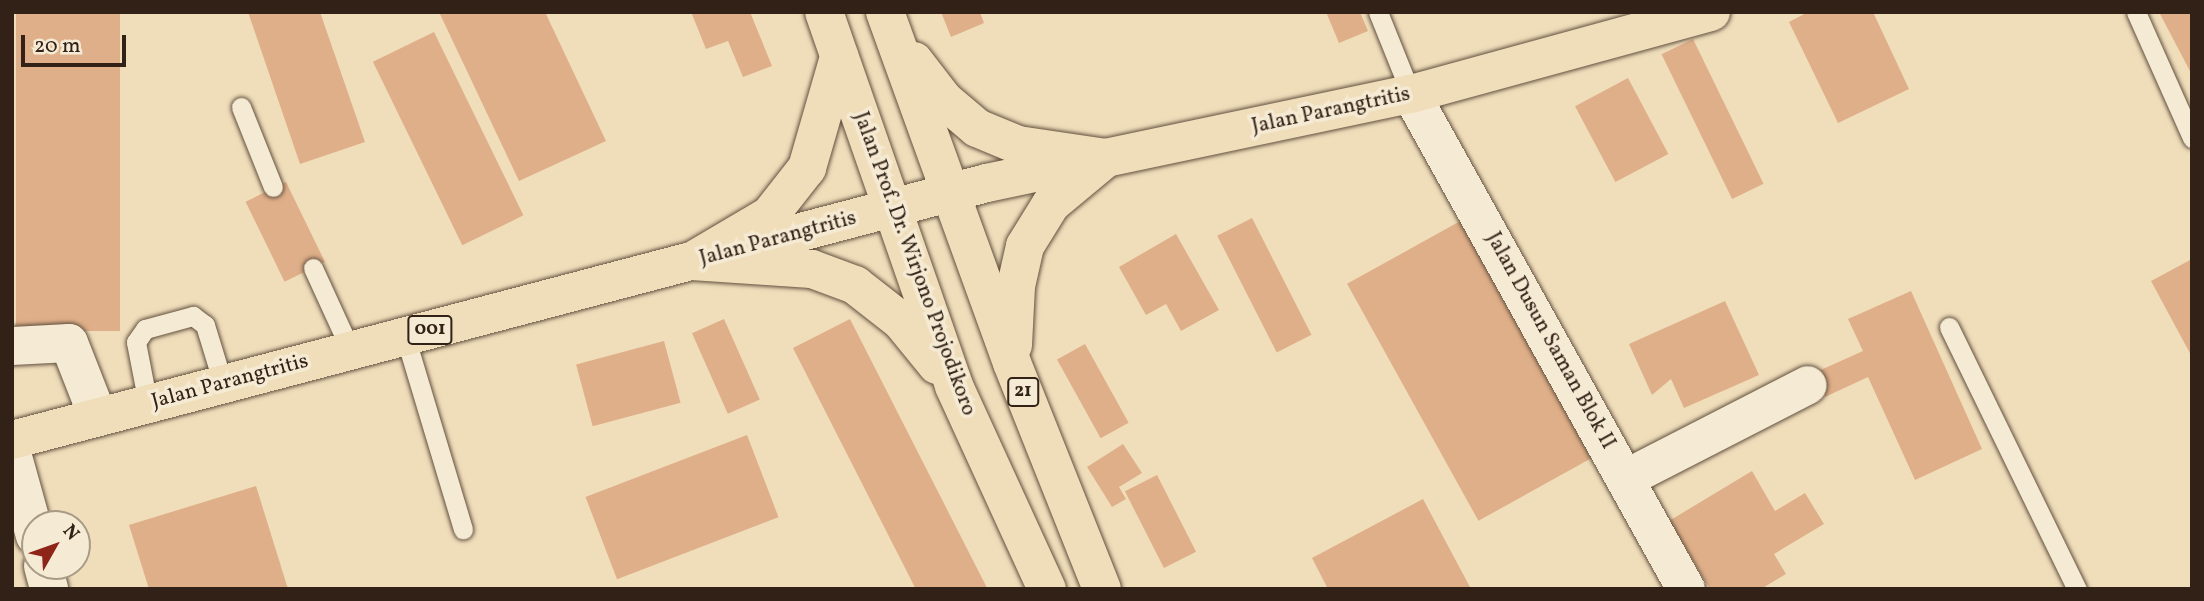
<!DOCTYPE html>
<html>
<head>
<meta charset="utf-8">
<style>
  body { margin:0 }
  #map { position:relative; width:2204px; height:601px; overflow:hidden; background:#f0debb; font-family:Vollkorn,serif }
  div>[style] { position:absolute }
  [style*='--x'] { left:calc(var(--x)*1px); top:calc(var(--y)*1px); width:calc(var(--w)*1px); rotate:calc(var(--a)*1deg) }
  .building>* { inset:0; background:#dfaf89; transform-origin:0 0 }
  .roads { filter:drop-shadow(0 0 2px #62503f) drop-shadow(0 0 2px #62503f) }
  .service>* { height:19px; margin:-9.5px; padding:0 9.5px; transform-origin:9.5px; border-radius:9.5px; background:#f5ead3 }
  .minor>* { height:38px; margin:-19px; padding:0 19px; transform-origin:19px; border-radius:19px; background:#f5ead3 }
  .primary>* { height:38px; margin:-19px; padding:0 19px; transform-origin:19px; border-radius:19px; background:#f0debb }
  .trunk>* { height:38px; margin:-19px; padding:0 19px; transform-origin:19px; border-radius:19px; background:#f0debb }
  span { translate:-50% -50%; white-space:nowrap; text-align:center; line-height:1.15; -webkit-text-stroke:7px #f5ead3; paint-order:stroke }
  .shield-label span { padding:2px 5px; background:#f5ead3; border:2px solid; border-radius:5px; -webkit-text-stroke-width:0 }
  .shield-label { font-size:19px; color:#322116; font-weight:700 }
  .street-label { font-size:21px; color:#322116 }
  .frame { position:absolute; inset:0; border:14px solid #322116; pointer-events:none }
  .north { position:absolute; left:21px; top:510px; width:70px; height:70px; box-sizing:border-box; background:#f5ead3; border:2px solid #a79a87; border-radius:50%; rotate:50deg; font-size:19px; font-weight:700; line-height:28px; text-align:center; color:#322116 }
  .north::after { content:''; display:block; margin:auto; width:24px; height:32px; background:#8f2418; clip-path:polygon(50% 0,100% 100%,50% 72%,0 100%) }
  .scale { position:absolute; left:21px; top:35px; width:105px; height:32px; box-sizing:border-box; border:4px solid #322116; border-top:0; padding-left:9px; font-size:21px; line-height:24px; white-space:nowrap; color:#322116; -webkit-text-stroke:5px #f5ead3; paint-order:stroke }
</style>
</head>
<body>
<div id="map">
  <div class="building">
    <i style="left:16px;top:12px;width:104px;height:319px"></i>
    <i style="clip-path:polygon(248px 12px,320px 12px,365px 142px,300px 164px)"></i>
    <i style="clip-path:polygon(439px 12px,545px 12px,606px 141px,519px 181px)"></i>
    <i style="clip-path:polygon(691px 12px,750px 12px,772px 66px,743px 77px,728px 41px,706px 49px)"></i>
    <i style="clip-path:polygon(941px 12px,980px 12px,984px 23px,951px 37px)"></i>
    <i style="clip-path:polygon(1326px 12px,1360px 12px,1368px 31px,1339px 43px)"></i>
    <i style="clip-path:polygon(1808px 12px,1873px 12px,1909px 89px,1838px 123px,1789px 22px)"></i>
    <i style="clip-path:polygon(2159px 12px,2192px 12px,2192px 75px)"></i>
    <i style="left:434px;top:32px;width:204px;height:68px;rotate:64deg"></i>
    <i style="left:1693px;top:39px;width:161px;height:35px;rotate:64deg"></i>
    <i style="left:1628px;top:78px;width:86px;height:60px;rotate:62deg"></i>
    <i style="left:286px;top:182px;width:89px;height:45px;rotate:64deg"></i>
    <i style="left:1473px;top:214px;width:271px;height:144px;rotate:61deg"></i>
    <i style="left:1252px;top:218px;width:131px;height:39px;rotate:63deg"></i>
    <i style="clip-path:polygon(1176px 234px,1219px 310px,1181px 331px,1166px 304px,1146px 315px,1119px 267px)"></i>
    <i style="clip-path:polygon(2192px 259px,2192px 357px,2151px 281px)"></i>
    <i style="clip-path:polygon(1911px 291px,1982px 449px,1915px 480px,1868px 377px,1825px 397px,1814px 373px,1863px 351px,1848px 319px)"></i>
    <i style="clip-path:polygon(1725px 301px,1759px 375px,1684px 408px,1671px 379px,1652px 395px,1629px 344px)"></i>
    <i style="left:724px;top:319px;width:88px;height:35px;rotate:66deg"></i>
    <i style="left:850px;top:319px;width:303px;height:64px;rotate:63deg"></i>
    <i style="left:664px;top:341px;width:64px;height:91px;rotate:75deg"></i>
    <i style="left:1085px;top:344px;width:90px;height:32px;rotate:61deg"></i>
    <i style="left:747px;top:435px;width:88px;height:173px;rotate:69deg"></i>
    <i style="clip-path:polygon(1123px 444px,1142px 473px,1119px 487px,1126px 499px,1112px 507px,1087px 467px)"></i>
    <i style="clip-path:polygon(1752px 471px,1775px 511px,1805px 493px,1824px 524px,1774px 554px,1786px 574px,1761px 589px,1710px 589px,1669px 521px)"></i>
    <i style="left:1157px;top:475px;width:86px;height:36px;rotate:63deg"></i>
    <i style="clip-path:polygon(256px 486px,288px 589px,149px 589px,129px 525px)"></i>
    <i style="clip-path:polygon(1423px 499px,1471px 589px,1328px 589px,1312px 558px)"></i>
  </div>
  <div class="roads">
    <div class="service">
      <i style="--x:1378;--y:12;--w:88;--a:68.1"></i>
      <i style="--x:2136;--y:12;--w:138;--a:66"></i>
      <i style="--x:241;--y:107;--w:86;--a:68.2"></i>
      <i style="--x:313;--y:268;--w:91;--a:65.4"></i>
      <i style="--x:1949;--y:327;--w:292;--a:64"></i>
      <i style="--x:405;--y:336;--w:202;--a:73.3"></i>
      <i style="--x:148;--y:404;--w:63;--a:-101"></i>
      <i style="--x:136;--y:342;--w:16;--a:-55"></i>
      <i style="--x:145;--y:329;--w:50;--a:-15.2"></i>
      <i style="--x:193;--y:316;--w:15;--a:37"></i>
      <i style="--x:205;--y:325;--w:62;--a:73"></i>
    </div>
    <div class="minor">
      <i style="--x:1411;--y:94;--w:566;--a:60.95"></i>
      <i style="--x:12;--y:346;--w:57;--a:-3"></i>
      <i style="--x:69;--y:343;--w:79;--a:68.6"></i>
      <i style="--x:12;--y:453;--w:86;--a:74.5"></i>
      <i style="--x:1627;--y:478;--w:203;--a:-27.2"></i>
      <i style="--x:43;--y:566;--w:24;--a:75"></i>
    </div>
    <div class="primary">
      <i style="--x:12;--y:440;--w:1008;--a:-14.77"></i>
      <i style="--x:987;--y:183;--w:433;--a:-11.9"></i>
      <i style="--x:1411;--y:94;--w:311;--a:-15.3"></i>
    </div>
    <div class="trunk">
      <i style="--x:824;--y:12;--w:396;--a:70.8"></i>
      <i style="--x:954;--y:386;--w:223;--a:65.4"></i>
      <i style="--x:885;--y:12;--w:373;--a:70.1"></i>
      <i style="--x:1012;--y:363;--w:243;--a:68.3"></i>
      <i style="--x:914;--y:61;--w:49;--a:52.4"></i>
      <i style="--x:944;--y:100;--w:43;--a:40.3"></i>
      <i style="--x:977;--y:128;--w:44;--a:22.5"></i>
      <i style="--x:1018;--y:145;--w:89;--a:8.4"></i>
      <i style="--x:692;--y:261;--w:120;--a:3.8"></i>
      <i style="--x:812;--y:269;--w:46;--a:20.4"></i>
      <i style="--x:855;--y:285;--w:58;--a:38"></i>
      <i style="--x:901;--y:321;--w:57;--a:50.7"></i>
      <i style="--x:692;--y:261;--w:91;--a:-30.5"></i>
      <i style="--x:770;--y:215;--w:60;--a:-51.8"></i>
      <i style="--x:807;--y:168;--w:116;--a:-73.9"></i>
      <i style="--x:1013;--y:345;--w:59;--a:-87.1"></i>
      <i style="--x:1016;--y:286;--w:41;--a:-77.3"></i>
      <i style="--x:1025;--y:246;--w:49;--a:-58.2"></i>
      <i style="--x:1051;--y:204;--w:72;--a:-39.9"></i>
    </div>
  </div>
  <div class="shield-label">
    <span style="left:430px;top:330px">001</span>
    <span style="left:1023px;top:392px">21</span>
  </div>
  <div class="street-label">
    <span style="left:1331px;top:111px;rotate:-12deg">Jalan Parangtritis</span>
    <span style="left:778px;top:239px;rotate:-15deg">Jalan Parangtritis</span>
    <span style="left:914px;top:264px;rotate:70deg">Jalan Prof. Dr. Wirjono Projodikoro</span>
    <span style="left:1550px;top:341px;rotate:61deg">Jalan Dusun Saman Blok II</span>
    <span style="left:230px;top:382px;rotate:-15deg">Jalan Parangtritis</span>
  </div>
  <div class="frame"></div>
  <div class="north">N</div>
  <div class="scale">20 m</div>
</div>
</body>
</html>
